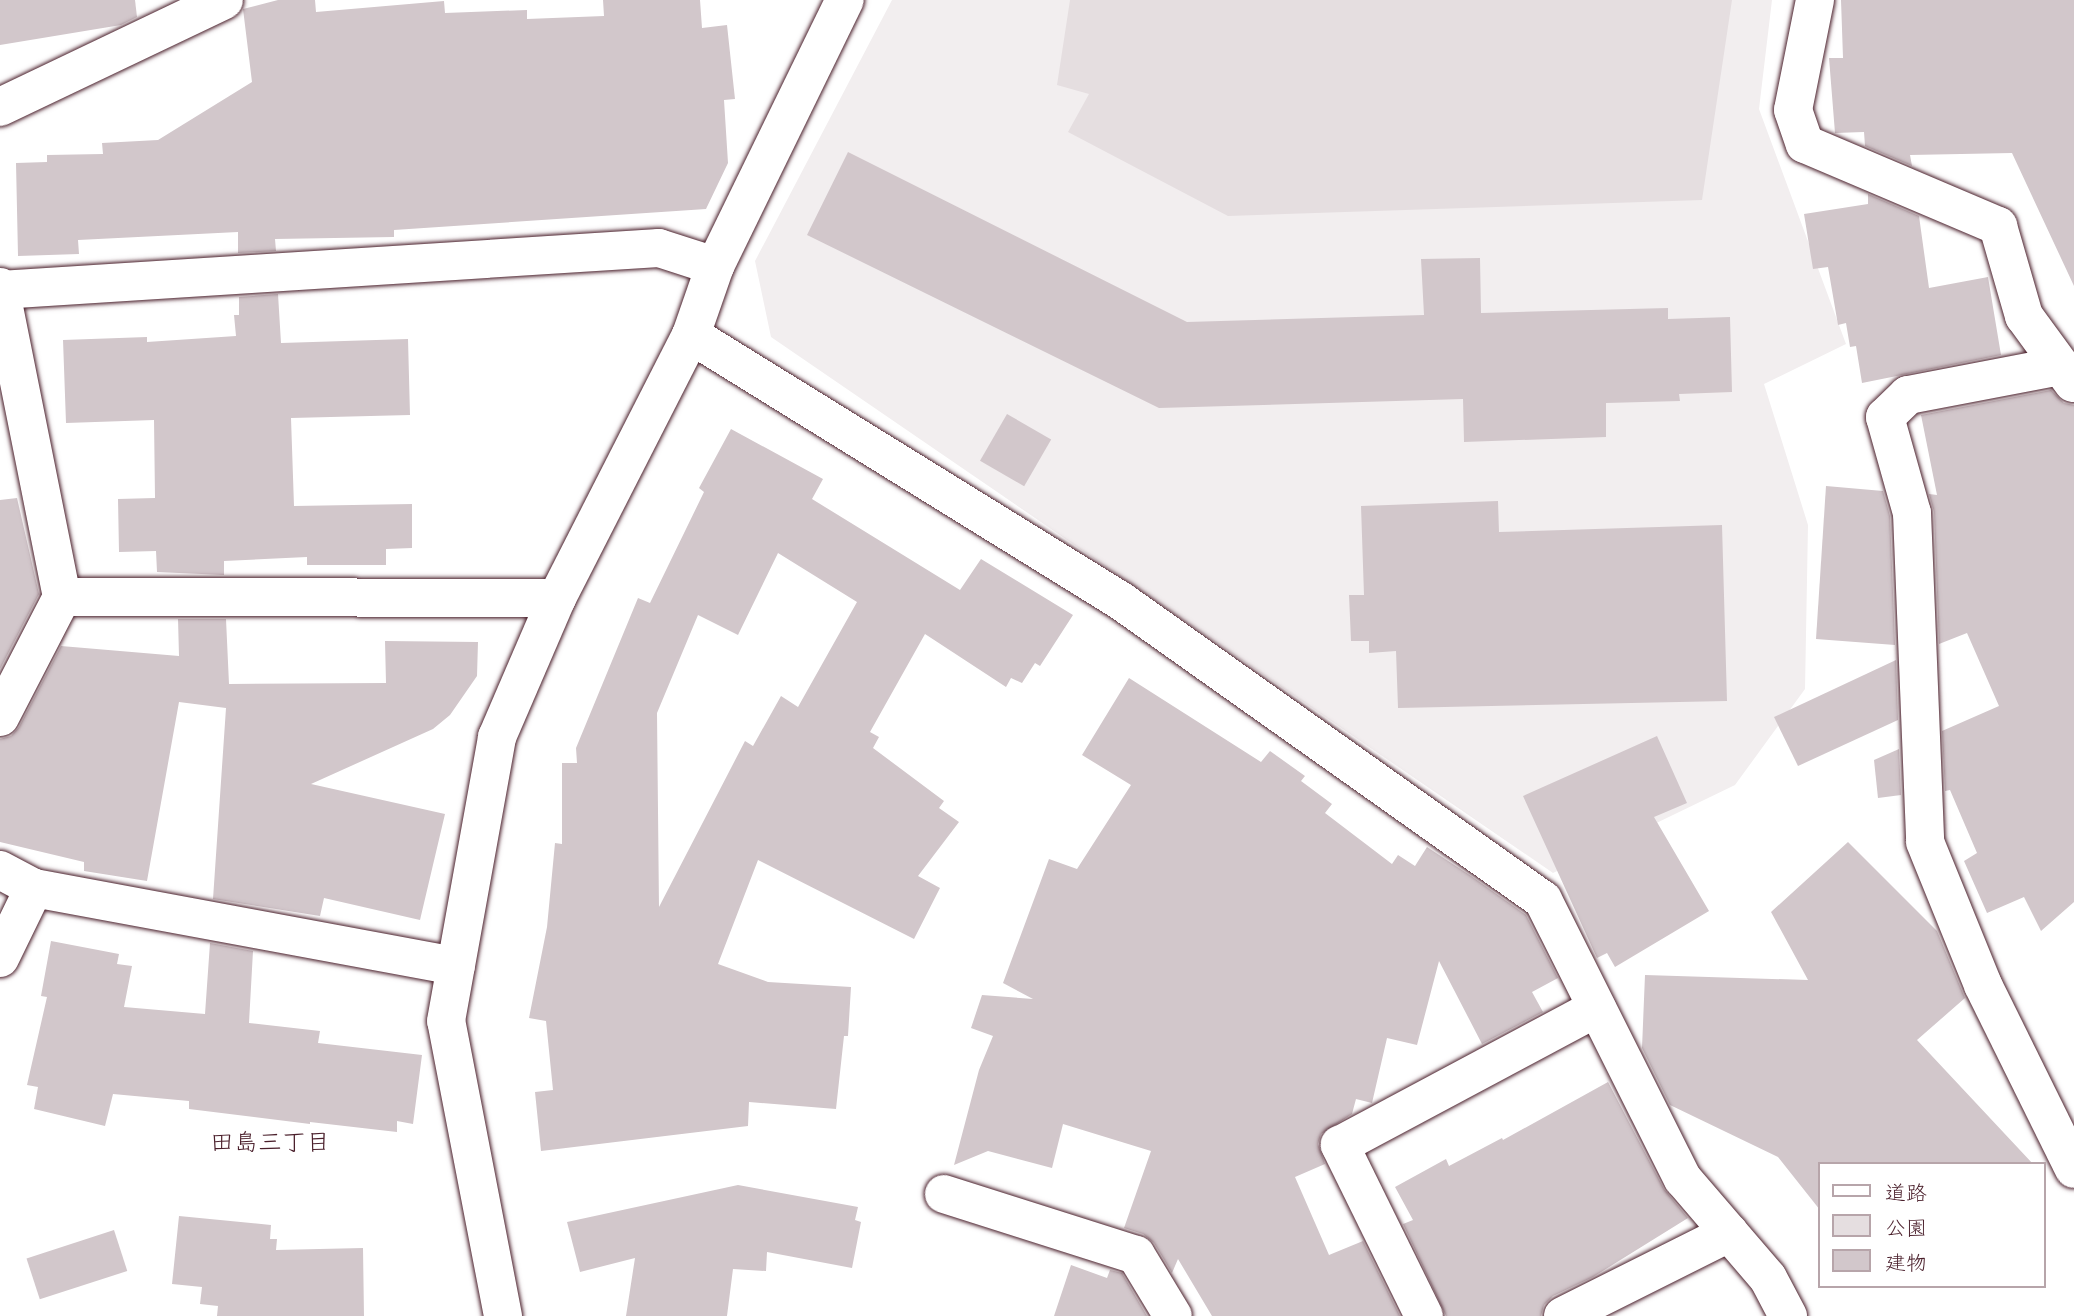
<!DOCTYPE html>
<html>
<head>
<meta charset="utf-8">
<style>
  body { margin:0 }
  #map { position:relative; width:2074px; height:1316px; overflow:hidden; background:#fff; font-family:Itim,"Klee One",sans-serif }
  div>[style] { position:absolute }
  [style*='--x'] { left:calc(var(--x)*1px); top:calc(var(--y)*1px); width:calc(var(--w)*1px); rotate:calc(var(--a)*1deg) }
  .built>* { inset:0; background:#f2eeef }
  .green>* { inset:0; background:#e5dee0 }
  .building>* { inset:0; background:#d2c7cb; transform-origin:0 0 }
  .roads { filter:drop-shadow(0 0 2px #4a1f2b) drop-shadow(0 0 2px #4a1f2b) }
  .minor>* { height:38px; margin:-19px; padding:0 19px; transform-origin:19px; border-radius:19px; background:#fff }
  span { translate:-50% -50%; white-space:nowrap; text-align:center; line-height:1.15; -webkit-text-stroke:5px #fff; paint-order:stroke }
  .neighbourhood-label { font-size:24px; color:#4a1f2b }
  .legend { position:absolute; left:1818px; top:1162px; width:228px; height:126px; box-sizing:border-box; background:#fff; border:2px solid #b7a5aa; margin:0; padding:9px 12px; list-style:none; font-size:21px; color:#4a1f2b }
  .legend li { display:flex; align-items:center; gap:14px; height:35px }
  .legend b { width:35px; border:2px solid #b7a5aa }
</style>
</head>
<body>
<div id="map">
  <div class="built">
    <i style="clip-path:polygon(892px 0,1772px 0,1759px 109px,1846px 344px,1764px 384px,1808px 525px,1805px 689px,1735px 785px,1553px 873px,771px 337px,755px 261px)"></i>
  </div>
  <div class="green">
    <i style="clip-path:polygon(1070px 0,1732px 0,1702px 200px,1228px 216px,1068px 132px,1089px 94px,1057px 85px)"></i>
  </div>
  <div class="building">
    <i style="clip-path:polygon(0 0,135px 0,137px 17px,121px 25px,0 45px)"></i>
    <i style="clip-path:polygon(315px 0,316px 12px,444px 1px,445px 13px,527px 10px,527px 19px,604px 16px,603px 0,700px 0,702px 28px,727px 25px,735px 99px,724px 100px,728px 163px,706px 209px,394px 230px,394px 237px,275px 239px,276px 251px,238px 253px,238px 232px,78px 240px,79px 254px,18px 256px,16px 163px,47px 162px,47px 155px,103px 154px,102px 143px,158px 140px,252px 82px,243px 9px,278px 0)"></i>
    <i style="clip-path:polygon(1841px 0,2074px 0,2074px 286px,2012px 153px,1910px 155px,1912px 166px,1865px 146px,1864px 132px,1835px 133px,1829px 58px,1843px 58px)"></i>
    <i style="clip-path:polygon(848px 152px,1187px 322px,1424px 315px,1421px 259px,1480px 258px,1481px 313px,1668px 308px,1668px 319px,1730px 317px,1732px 392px,1679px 394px,1680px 401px,1606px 403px,1606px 437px,1464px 442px,1463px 399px,1159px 408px,807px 235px)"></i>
    <i style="clip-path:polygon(1868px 194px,1919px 216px,1929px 288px,1988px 277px,2001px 355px,1862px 383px,1856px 346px,1850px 347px,1846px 323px,1838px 325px,1828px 267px,1813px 269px,1804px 214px,1868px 204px)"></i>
    <i style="clip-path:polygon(278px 294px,281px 343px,408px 339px,410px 415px,291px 418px,294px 506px,412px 504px,412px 548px,386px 549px,386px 565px,307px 565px,307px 557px,224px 561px,224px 575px,157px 572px,156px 551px,119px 552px,118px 499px,155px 498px,154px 420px,66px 423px,63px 340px,147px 337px,147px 342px,236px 336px,234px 315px,239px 315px,239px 297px)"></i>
    <i style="clip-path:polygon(2051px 390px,2064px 403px,2074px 405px,2074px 902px,2041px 931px,2024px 897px,1987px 913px,1964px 861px,1977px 853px,1950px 790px,1945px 791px,1942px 731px,1999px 706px,1967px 633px,1939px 644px,1934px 512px,1929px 494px,1937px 495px,1921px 415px)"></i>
    <i style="left:1007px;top:414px;width:51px;height:54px;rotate:30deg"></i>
    <i style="clip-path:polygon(evenodd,731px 429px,823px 479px,812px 499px,960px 590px,981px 559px,1073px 615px,1040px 666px,1035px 663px,1022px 683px,1011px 678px,1006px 687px,925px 634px,870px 732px,879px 737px,873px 748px,944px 801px,939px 808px,959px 822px,918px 876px,940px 888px,914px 939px,758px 860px,718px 964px,768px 982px,851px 987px,848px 1036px,844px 1036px,836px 1109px,749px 1102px,748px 1126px,541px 1151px,535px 1092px,553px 1090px,546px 1021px,529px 1018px,547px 927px,555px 843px,562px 844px,562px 763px,577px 763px,576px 748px,638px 598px,650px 603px,704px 492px,699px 488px,731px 429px,778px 553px,857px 602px,798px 707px,781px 696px,753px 746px,745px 741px,659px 907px,657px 713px,698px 615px,738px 635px,778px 553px)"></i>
    <i style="clip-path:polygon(1826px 486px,1883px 491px,1890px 516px,1895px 645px,1816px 639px)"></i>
    <i style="clip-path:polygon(17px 498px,39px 594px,0 669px,0 500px)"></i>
    <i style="clip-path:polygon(1498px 501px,1499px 532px,1722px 525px,1727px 701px,1398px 708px,1396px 651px,1369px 653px,1369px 641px,1351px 641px,1349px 595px,1364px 595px,1361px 506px)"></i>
    <i style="clip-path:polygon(178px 619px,226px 619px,229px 684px,386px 683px,385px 641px,478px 642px,477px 676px,450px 715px,433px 729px,311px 784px,445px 814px,420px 920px,324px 898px,320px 916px,213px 899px,226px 708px,179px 702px,147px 881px,84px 871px,84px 862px,0 842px,0 739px,11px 736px,19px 727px,61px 646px,179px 656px)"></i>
    <i style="clip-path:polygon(1896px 660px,1898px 720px,1798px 766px,1774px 717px)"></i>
    <i style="clip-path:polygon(1129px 678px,1261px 762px,1270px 751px,1305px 776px,1301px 781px,1332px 804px,1325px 813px,1392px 864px,1398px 855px,1415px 866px,1427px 847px,1471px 876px,1526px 915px,1558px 978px,1532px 992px,1543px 1012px,1482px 1044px,1439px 961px,1417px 1045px,1387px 1038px,1372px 1103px,1356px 1099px,1352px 1114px,1321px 1134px,1318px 1144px,1325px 1164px,1295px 1177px,1329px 1255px,1363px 1241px,1400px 1316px,1212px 1316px,1178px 1259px,1172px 1273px,1154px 1243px,1143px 1234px,1124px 1228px,1151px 1151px,1063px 1124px,1052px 1168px,988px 1151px,954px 1165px,979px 1070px,993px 1036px,971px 1028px,982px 995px,1033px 999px,1003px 983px,1049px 859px,1077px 869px,1131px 785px,1082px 755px)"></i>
    <i style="clip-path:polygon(1657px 736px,1687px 803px,1654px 817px,1709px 911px,1615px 967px,1607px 953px,1597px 958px,1523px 796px)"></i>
    <i style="clip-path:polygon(1899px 749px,1901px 795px,1878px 798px,1874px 760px)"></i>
    <i style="clip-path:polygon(1848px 842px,1937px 931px,1965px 998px,1917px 1040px,2033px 1164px,1820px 1164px,1820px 1210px,1778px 1157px,1670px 1105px,1642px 1048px,1645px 975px,1808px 980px,1771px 912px)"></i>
    <i style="clip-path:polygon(51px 941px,119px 954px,117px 964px,132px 966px,124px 1007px,205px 1014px,210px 943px,253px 951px,249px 1023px,320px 1031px,318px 1043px,422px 1055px,413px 1124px,397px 1121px,397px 1132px,310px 1122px,310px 1124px,189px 1109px,189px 1101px,113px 1094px,105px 1126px,34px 1109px,38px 1087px,27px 1085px,47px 997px,41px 996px)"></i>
    <i style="clip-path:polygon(1608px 1082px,1664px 1189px,1688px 1218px,1593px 1277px,1553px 1296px,1544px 1305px,1541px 1316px,1446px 1316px,1403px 1224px,1413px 1220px,1395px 1187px,1446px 1159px,1449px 1166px,1502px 1138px,1503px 1140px)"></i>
    <i style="clip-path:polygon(738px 1185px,858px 1207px,855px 1220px,861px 1222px,852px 1268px,767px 1252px,766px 1271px,733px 1269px,727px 1316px,626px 1316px,635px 1258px,580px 1272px,567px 1222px)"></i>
    <i style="clip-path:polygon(179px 1216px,271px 1225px,270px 1239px,277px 1239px,276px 1250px,363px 1248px,364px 1316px,217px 1316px,218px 1306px,200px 1304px,202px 1287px,172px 1284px)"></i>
    <i style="left:114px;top:1230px;width:43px;height:92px;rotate:72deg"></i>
    <i style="clip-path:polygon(1071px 1265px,1107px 1278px,1110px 1270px,1122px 1273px,1147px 1316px,1054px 1316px)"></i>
  </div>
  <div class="roads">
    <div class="minor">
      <i style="--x:1815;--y:0;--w:112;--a:101.3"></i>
      <i style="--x:1793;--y:110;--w:36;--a:71"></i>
      <i style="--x:1805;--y:144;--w:210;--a:23"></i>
      <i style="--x:1998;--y:226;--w:94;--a:73.9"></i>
      <i style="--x:2024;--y:316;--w:83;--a:53.8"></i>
      <i style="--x:0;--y:107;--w:248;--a:-25.5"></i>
      <i style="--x:0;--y:287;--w:316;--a:78.7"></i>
      <i style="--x:62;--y:597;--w:135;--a:117.3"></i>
      <i style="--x:0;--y:290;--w:660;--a:-3.65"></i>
      <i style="--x:659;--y:248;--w:59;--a:17.8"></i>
      <i style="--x:691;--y:335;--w:506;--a:31.74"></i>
      <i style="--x:1121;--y:601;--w:517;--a:35.32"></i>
      <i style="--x:1543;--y:900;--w:312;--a:63.4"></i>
      <i style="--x:1683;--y:1179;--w:130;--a:49.4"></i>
      <i style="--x:1768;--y:1278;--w:43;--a:62.2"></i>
      <i style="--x:2060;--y:366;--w:155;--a:169.2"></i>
      <i style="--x:1908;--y:395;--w:32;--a:136"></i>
      <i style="--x:1885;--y:417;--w:100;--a:74.3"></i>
      <i style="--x:1912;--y:513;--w:329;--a:87.7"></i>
      <i style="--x:1925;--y:842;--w:154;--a:67.9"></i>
      <i style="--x:1983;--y:985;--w:205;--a:63.7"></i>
      <i style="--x:62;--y:597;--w:495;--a:0.1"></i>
      <i style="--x:0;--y:870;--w:38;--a:28"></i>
      <i style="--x:34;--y:888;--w:429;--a:10.5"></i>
      <i style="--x:0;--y:958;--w:78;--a:-64.1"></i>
      <i style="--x:944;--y:1194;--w:201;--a:17.6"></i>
      <i style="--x:1136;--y:1255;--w:71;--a:58.8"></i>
      <i style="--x:503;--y:1316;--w:300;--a:-100.9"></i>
      <i style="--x:446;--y:1021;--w:289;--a:-79.8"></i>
      <i style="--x:497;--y:737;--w:151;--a:-66.7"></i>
      <i style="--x:557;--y:598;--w:295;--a:-63"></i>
      <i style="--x:691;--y:335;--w:73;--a:-70.8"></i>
      <i style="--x:715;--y:266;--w:296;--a:-64"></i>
      <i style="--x:1424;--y:1316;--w:191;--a:-116.2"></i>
      <i style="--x:1340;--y:1145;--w:291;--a:-28.1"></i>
      <i style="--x:1563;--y:1316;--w:186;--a:-26.6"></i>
    </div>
  </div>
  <div class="neighbourhood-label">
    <span style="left:270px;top:1142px">田島三丁目</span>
  </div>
  <ul class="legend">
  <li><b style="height:9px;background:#fff"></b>道路</li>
  <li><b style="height:19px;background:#e5dee0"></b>公園</li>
  <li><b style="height:19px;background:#d2c7cb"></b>建物</li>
  </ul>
</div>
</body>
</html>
